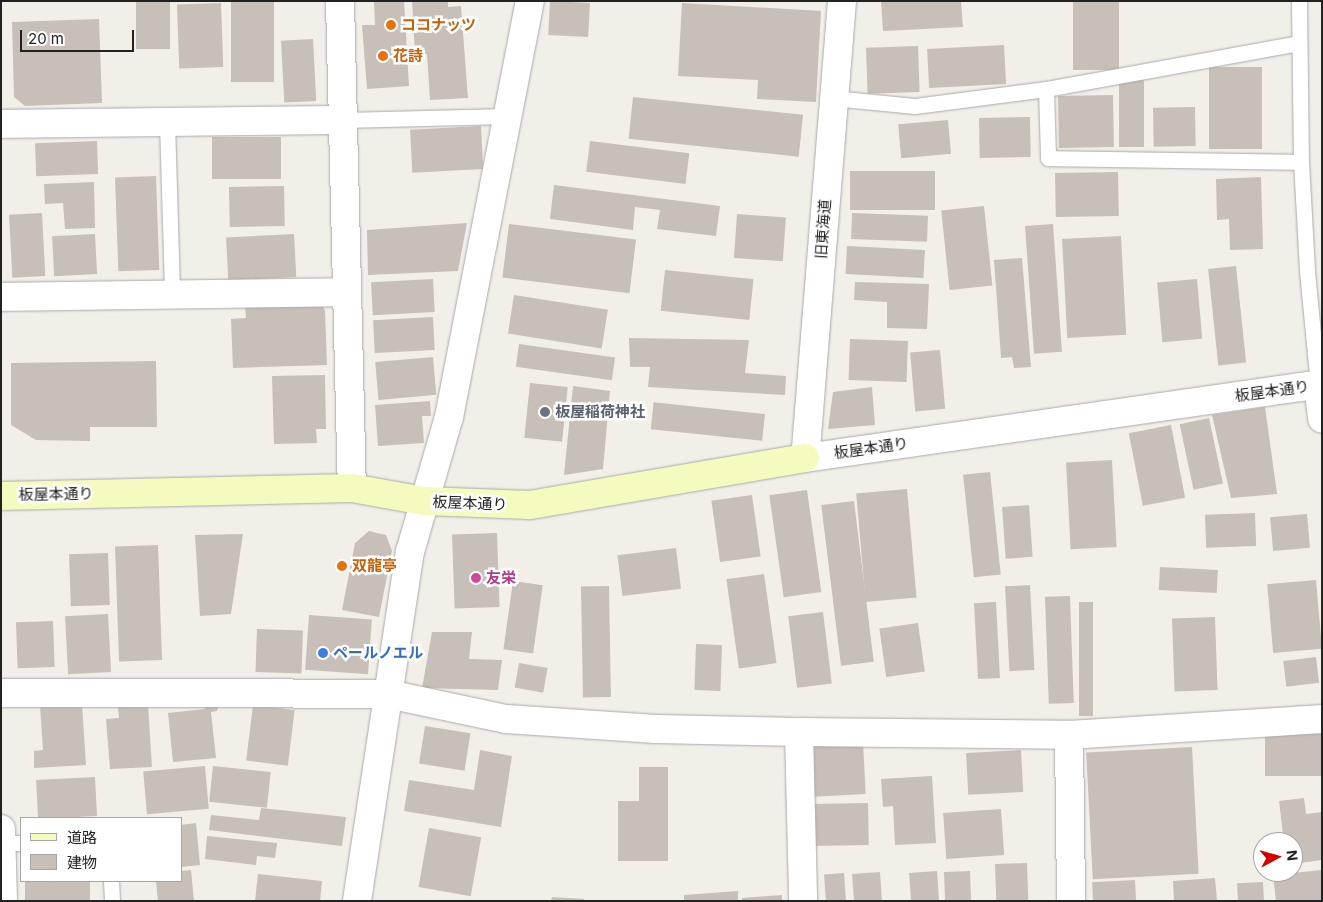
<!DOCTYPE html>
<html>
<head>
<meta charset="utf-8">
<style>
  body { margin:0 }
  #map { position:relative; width:1323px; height:902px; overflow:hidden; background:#f2efe9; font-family:Inter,"Noto Sans JP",sans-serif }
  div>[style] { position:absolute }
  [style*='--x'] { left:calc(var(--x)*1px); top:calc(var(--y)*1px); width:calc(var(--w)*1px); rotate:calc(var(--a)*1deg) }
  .building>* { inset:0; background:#c7bfb8; transform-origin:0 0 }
  .roads { filter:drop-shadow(0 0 1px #a9a9a9) drop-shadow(0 0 1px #a9a9a9) }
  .lane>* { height:15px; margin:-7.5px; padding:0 7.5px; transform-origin:7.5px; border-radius:7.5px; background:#fff }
  .street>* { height:28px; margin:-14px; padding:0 14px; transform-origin:14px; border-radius:14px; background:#fff }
  .secondary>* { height:28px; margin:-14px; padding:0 14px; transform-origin:14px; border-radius:14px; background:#f7fabf }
  .dots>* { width:14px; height:14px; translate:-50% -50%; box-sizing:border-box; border:2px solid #fff; border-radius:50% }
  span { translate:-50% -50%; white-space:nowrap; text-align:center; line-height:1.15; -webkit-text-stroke:5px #fff; paint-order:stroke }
  .food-label { font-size:15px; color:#c56008; font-weight:700 }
  .left { translate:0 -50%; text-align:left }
  .street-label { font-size:15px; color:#222 }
  .worship-label { font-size:15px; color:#5b616d; font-weight:700 }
  .hotel-label { font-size:15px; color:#b23c85; font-weight:700 }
  .shop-label { font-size:15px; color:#366cbe; font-weight:700 }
  .frame { position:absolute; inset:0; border:2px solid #222; pointer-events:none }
  .legend { position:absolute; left:20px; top:817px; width:162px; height:65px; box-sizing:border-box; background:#fff; border:1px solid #a7a7a7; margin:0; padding:6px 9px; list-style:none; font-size:15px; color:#222 }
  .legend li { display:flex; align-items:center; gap:10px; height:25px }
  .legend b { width:25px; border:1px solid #a7a7a7 }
  .north { position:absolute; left:1253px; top:832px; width:50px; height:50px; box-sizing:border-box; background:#fff; border:1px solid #a7a7a7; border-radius:50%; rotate:84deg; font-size:14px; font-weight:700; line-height:20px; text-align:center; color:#222 }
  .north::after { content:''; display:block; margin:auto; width:18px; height:22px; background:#d40000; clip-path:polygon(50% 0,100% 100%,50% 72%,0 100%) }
  .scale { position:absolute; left:20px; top:30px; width:114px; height:22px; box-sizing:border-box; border:2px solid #222; border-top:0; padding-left:6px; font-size:15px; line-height:18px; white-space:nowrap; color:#222; -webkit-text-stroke:4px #fff; paint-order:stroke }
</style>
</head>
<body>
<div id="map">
  <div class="building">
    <i style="left:136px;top:1px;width:34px;height:48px"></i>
    <i style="left:231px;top:1px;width:43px;height:81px"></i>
    <i style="clip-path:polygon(374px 1px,404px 1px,409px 86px,367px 89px,362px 25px,375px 25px)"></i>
    <i style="clip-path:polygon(412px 1px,448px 1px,448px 7px,461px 6px,468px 98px,430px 100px,427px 54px,415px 54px)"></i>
    <i style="left:550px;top:1px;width:40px;height:34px;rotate:3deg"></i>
    <i style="clip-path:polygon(881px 1px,961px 1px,963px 27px,883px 31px)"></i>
    <i style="left:1073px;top:1px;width:46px;height:69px"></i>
    <i style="left:221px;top:3px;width:64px;height:44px;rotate:88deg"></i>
    <i style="clip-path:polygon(682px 3px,821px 11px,816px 102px,757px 99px,758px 80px,678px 76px)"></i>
    <i style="clip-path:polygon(99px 19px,102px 103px,25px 106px,14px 97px,12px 22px)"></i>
    <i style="left:313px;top:39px;width:62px;height:32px;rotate:87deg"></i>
    <i style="left:1004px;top:45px;width:39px;height:77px;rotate:87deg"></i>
    <i style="left:918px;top:46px;width:46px;height:52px;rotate:88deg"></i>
    <i style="left:1209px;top:67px;width:53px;height:82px"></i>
    <i style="left:1119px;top:80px;width:25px;height:67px"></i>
    <i style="left:1113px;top:95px;width:52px;height:55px;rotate:89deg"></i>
    <i style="left:633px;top:97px;width:171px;height:42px;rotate:6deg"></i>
    <i style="left:1195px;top:107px;width:39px;height:42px;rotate:89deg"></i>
    <i style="left:1030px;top:117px;width:40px;height:51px;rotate:89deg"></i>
    <i style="left:948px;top:120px;width:34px;height:50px;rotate:85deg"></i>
    <i style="left:481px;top:126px;width:43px;height:71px;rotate:87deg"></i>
    <i style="left:212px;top:137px;width:69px;height:42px"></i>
    <i style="left:97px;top:141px;width:33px;height:62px;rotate:88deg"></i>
    <i style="left:590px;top:141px;width:100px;height:31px;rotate:7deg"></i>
    <i style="left:850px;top:171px;width:85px;height:39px"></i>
    <i style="left:1118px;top:172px;width:44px;height:63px;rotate:89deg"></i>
    <i style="left:156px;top:176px;width:94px;height:41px;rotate:88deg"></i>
    <i style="clip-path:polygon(1261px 177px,1263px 249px,1230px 250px,1229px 219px,1217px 220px,1216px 179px)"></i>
    <i style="clip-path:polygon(94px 182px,95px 228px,65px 229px,63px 203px,45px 204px,44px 184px)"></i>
    <i style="clip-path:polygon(554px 185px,720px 206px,716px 236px,657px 229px,660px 210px,635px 207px,633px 230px,550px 219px)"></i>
    <i style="left:284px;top:186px;width:40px;height:55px;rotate:89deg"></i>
    <i style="left:984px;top:206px;width:80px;height:43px;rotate:84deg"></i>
    <i style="left:42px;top:213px;width:63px;height:33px;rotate:87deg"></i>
    <i style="left:852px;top:213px;width:76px;height:26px;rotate:2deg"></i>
    <i style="left:737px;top:214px;width:49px;height:44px;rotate:4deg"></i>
    <i style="clip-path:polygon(467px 223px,458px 271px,368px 275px,367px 230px)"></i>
    <i style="left:509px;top:224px;width:128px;height:54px;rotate:7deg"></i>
    <i style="left:1053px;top:224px;width:128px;height:28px;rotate:86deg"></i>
    <i style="left:95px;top:234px;width:40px;height:43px;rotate:87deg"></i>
    <i style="left:294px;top:234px;width:43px;height:68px;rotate:87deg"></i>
    <i style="left:1121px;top:236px;width:99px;height:59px;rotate:87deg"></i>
    <i style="left:847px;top:246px;width:78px;height:28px;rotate:3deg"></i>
    <i style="clip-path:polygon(1022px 258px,1031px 367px,1014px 368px,1012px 357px,1001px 358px,994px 260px)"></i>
    <i style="left:1236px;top:266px;width:97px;height:28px;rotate:84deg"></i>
    <i style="left:665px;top:270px;width:89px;height:41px;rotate:6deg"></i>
    <i style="left:433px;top:279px;width:33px;height:62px;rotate:87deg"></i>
    <i style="left:1197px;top:279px;width:60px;height:40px;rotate:85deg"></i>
    <i style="clip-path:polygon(855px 282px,929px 284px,927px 329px,887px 328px,887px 302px,854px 300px)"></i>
    <i style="left:514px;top:295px;width:95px;height:39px;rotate:9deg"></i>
    <i style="clip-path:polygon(317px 299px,325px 310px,327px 365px,233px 368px,231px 319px,246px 318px,245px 302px)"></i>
    <i style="left:433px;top:317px;width:33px;height:60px;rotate:87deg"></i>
    <i style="clip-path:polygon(629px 338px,749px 340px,745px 373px,786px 376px,785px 395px,648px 387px,650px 367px,630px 367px)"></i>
    <i style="left:850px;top:339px;width:58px;height:41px;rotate:2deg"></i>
    <i style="left:519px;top:344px;width:97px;height:23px;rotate:8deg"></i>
    <i style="left:940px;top:350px;width:59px;height:30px;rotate:85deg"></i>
    <i style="left:433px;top:357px;width:38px;height:58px;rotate:85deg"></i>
    <i style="clip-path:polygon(156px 361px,157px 427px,90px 427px,90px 441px,36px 440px,11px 425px,11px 363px)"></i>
    <i style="clip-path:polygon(325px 375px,326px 429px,316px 429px,317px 443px,274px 444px,272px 376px)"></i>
    <i style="left:530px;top:383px;width:38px;height:55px;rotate:6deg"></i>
    <i style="clip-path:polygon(573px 386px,610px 391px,603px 469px,564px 475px)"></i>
    <i style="clip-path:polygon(872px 387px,875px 425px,828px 429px,833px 392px)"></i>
    <i style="clip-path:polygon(430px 401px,431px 416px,422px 416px,424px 443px,378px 446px,375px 405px)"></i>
    <i style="clip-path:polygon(1265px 407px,1277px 494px,1231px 498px,1212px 415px)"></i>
    <i style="left:765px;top:414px;width:27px;height:112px;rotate:96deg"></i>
    <i style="left:1209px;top:418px;width:67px;height:30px;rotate:78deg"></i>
    <i style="left:1171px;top:425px;width:74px;height:43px;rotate:79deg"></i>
    <i style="left:1112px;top:460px;width:87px;height:46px;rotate:87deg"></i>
    <i style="left:990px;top:472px;width:103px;height:27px;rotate:84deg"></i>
    <i style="left:907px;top:489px;width:109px;height:51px;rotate:85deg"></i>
    <i style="left:807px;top:490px;width:103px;height:38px;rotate:82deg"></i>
    <i style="left:752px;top:495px;width:62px;height:41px;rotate:82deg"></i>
    <i style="left:854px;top:501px;width:162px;height:33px;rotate:83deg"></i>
    <i style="left:1029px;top:505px;width:52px;height:27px;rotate:86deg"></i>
    <i style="left:1255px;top:513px;width:33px;height:50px;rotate:88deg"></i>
    <i style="left:1307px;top:514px;width:34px;height:37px;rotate:85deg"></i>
    <i style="clip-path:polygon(369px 531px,386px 535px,392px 551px,379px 617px,342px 610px,355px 543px)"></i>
    <i style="left:497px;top:533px;width:74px;height:45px;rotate:88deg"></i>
    <i style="clip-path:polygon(243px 534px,231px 614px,200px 616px,195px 535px)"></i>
    <i style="left:158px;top:545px;width:115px;height:43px;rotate:88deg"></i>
    <i style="left:676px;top:548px;width:41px;height:59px;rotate:83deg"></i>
    <i style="left:108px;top:553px;width:52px;height:39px;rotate:88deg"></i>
    <i style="left:1160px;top:567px;width:58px;height:23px;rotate:3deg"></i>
    <i style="left:764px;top:574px;width:90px;height:38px;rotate:82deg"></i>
    <i style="left:1316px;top:580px;width:69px;height:49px;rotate:85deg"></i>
    <i style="left:513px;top:581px;width:30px;height:69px;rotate:8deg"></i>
    <i style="left:1030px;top:585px;width:85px;height:25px;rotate:87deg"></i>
    <i style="left:609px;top:586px;width:111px;height:28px;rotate:89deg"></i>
    <i style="left:1070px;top:596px;width:107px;height:25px;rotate:88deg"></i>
    <i style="left:996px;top:602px;width:76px;height:22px;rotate:87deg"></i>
    <i style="left:1079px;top:602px;width:14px;height:114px"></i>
    <i style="left:823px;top:612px;width:72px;height:35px;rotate:83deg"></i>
    <i style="left:108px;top:614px;width:58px;height:43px;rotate:87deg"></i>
    <i style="left:309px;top:615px;width:63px;height:55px;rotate:4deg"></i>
    <i style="left:1215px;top:617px;width:73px;height:43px;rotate:88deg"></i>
    <i style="left:53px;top:621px;width:46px;height:37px;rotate:88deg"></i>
    <i style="left:918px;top:623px;width:49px;height:39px;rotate:82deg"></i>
    <i style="left:257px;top:629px;width:46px;height:43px;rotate:2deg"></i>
    <i style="clip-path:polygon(432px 632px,472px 632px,469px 659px,502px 660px,498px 690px,422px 688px)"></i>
    <i style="left:696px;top:644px;width:26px;height:46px;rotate:2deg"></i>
    <i style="left:1316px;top:657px;width:26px;height:33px;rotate:83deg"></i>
    <i style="left:519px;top:663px;width:29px;height:25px;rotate:10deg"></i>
    <i style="clip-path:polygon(220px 703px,217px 711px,211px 712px,216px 758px,173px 762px,168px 713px,205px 709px,204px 705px)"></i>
    <i style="clip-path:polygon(82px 704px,86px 765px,34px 768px,34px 751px,43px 750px,40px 706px)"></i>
    <i style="clip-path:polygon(148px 704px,152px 767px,110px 769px,106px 719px,119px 718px,118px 707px)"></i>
    <i style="left:253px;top:705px;width:42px;height:56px;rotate:7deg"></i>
    <i style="left:425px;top:726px;width:46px;height:38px;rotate:9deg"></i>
    <i style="left:1322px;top:734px;width:42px;height:57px;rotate:90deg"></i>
    <i style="left:863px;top:742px;width:52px;height:52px;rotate:87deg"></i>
    <i style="left:1192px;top:747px;width:127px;height:106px;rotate:87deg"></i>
    <i style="clip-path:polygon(480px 750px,512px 756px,501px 827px,404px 811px,409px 780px,474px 790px)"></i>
    <i style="left:1021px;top:750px;width:42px;height:55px;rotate:87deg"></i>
    <i style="left:205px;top:766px;width:43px;height:62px;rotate:85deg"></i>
    <i style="left:213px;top:766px;width:58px;height:36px;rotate:6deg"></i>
    <i style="clip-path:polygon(639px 767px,668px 767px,668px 861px,618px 861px,618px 801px,639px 801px)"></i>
    <i style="clip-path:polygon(932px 776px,936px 843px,895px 845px,893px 806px,883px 807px,881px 779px)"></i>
    <i style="left:95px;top:777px;width:39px;height:59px;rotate:87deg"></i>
    <i style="clip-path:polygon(1304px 798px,1306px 814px,1322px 812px,1322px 860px,1293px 864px,1293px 842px,1284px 842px,1279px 801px)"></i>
    <i style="left:868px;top:803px;width:42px;height:56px;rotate:89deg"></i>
    <i style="clip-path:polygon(261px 808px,346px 817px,342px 846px,209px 830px,211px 815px,259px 820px)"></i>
    <i style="left:1001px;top:809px;width:46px;height:58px;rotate:86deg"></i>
    <i style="clip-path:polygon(196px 823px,200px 865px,181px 867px,181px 825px)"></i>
    <i style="left:429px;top:828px;width:53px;height:60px;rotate:10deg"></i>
    <i style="clip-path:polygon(207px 836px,277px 843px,275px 858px,257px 856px,256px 865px,205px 859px)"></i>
    <i style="left:1027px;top:863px;width:38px;height:32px;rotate:88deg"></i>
    <i style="clip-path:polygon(191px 870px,194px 901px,158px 901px,156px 881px,181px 881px,181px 871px)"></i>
    <i style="clip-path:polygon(1322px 870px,1322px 901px,1276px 901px,1273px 875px)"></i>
    <i style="left:937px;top:871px;width:30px;height:28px;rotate:86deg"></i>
    <i style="left:970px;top:871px;width:30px;height:26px;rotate:88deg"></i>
    <i style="left:880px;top:872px;width:29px;height:28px;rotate:86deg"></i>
    <i style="left:844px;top:873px;width:28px;height:20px;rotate:86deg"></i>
    <i style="clip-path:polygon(258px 874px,322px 881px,320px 901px,255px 901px)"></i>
    <i style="clip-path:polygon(1215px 878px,1217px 901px,1174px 901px,1173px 881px)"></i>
    <i style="left:1135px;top:880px;width:21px;height:43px;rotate:87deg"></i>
    <i style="left:25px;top:881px;width:65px;height:20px"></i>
    <i style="left:1263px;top:882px;width:19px;height:26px;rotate:87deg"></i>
    <i style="clip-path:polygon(738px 891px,738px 901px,684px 901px,684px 895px)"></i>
    <i style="clip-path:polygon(782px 895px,782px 901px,742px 901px,742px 898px)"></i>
    <i style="clip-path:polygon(552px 897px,584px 899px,584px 901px,551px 901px)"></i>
  </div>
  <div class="roads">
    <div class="lane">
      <i style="--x:1299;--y:1;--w:161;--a:89.3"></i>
      <i style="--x:1301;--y:162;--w:109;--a:86.8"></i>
      <i style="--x:1307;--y:271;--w:115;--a:84.5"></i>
      <i style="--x:1046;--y:89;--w:69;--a:88.3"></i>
      <i style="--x:1048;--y:158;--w:253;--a:0.9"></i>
      <i style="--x:833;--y:98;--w:82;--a:5.6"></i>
      <i style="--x:915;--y:106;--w:132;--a:-7.4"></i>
      <i style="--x:1046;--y:89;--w:256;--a:-10.3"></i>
      <i style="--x:341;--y:120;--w:168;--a:-1.4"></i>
      <i style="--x:167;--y:122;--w:172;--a:88.3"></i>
      <i style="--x:2;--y:843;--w:19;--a:0"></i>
      <i style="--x:111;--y:881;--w:20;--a:87"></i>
    </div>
    <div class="street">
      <i style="--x:340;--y:1;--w:487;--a:88.6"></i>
      <i style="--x:842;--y:1;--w:458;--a:94.6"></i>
      <i style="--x:805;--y:458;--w:522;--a:-8.15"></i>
      <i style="--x:1;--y:124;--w:340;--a:-0.7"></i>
      <i style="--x:1;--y:297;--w:345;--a:-0.8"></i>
      <i style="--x:1318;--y:385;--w:34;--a:83"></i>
      <i style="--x:1;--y:693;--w:387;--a:0.1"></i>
      <i style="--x:388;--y:694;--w:121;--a:12"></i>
      <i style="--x:506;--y:719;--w:150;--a:3.8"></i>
      <i style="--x:656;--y:729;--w:143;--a:1.2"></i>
      <i style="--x:799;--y:732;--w:270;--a:0.6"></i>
      <i style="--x:1069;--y:735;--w:254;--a:-3.6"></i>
      <i style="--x:799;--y:732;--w:169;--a:88.6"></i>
      <i style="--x:1069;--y:735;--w:166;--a:89.3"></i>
      <i style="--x:1;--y:829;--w:72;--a:88.4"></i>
      <i style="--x:357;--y:901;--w:353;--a:-81.4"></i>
      <i style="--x:410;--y:552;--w:141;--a:-73.9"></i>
      <i style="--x:449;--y:417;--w:424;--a:-79"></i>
    </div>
    <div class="secondary">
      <i style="--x:1;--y:496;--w:351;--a:-1.3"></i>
      <i style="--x:352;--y:488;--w:73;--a:10.2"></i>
      <i style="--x:424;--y:501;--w:106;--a:2.2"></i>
      <i style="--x:530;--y:505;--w:279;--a:-9.7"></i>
    </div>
  </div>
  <div class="dots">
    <i style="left:391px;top:25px;background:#e8710a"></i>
    <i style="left:383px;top:56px;background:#e8710a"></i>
    <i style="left:545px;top:412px;background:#6b7280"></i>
    <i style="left:342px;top:566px;background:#e8710a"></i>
    <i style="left:476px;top:578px;background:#d1479c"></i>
    <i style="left:323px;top:653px;background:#3f7fe0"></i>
  </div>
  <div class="food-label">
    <span class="left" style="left:401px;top:25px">ココナッツ</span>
    <span class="left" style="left:393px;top:56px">花詩</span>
    <span class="left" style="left:352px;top:566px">双龍亭</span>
  </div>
  <div class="street-label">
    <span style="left:823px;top:229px;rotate:-86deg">旧東海道</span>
    <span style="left:1272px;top:391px;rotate:-8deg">板屋本通り</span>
    <span style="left:871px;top:448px;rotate:-8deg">板屋本通り</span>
    <span style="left:56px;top:494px;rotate:-1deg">板屋本通り</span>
    <span style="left:470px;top:503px;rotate:2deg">板屋本通り</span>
  </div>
  <div class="worship-label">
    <span class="left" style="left:555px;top:412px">板屋稲荷神社</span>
  </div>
  <div class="hotel-label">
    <span class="left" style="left:486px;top:578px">友栄</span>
  </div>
  <div class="shop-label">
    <span class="left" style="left:333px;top:653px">ペールノエル</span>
  </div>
  <div class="frame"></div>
  <ul class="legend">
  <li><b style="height:6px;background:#f7fabf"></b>道路</li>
  <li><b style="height:14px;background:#c7bfb8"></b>建物</li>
  </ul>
  <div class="north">N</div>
  <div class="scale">20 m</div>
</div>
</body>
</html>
